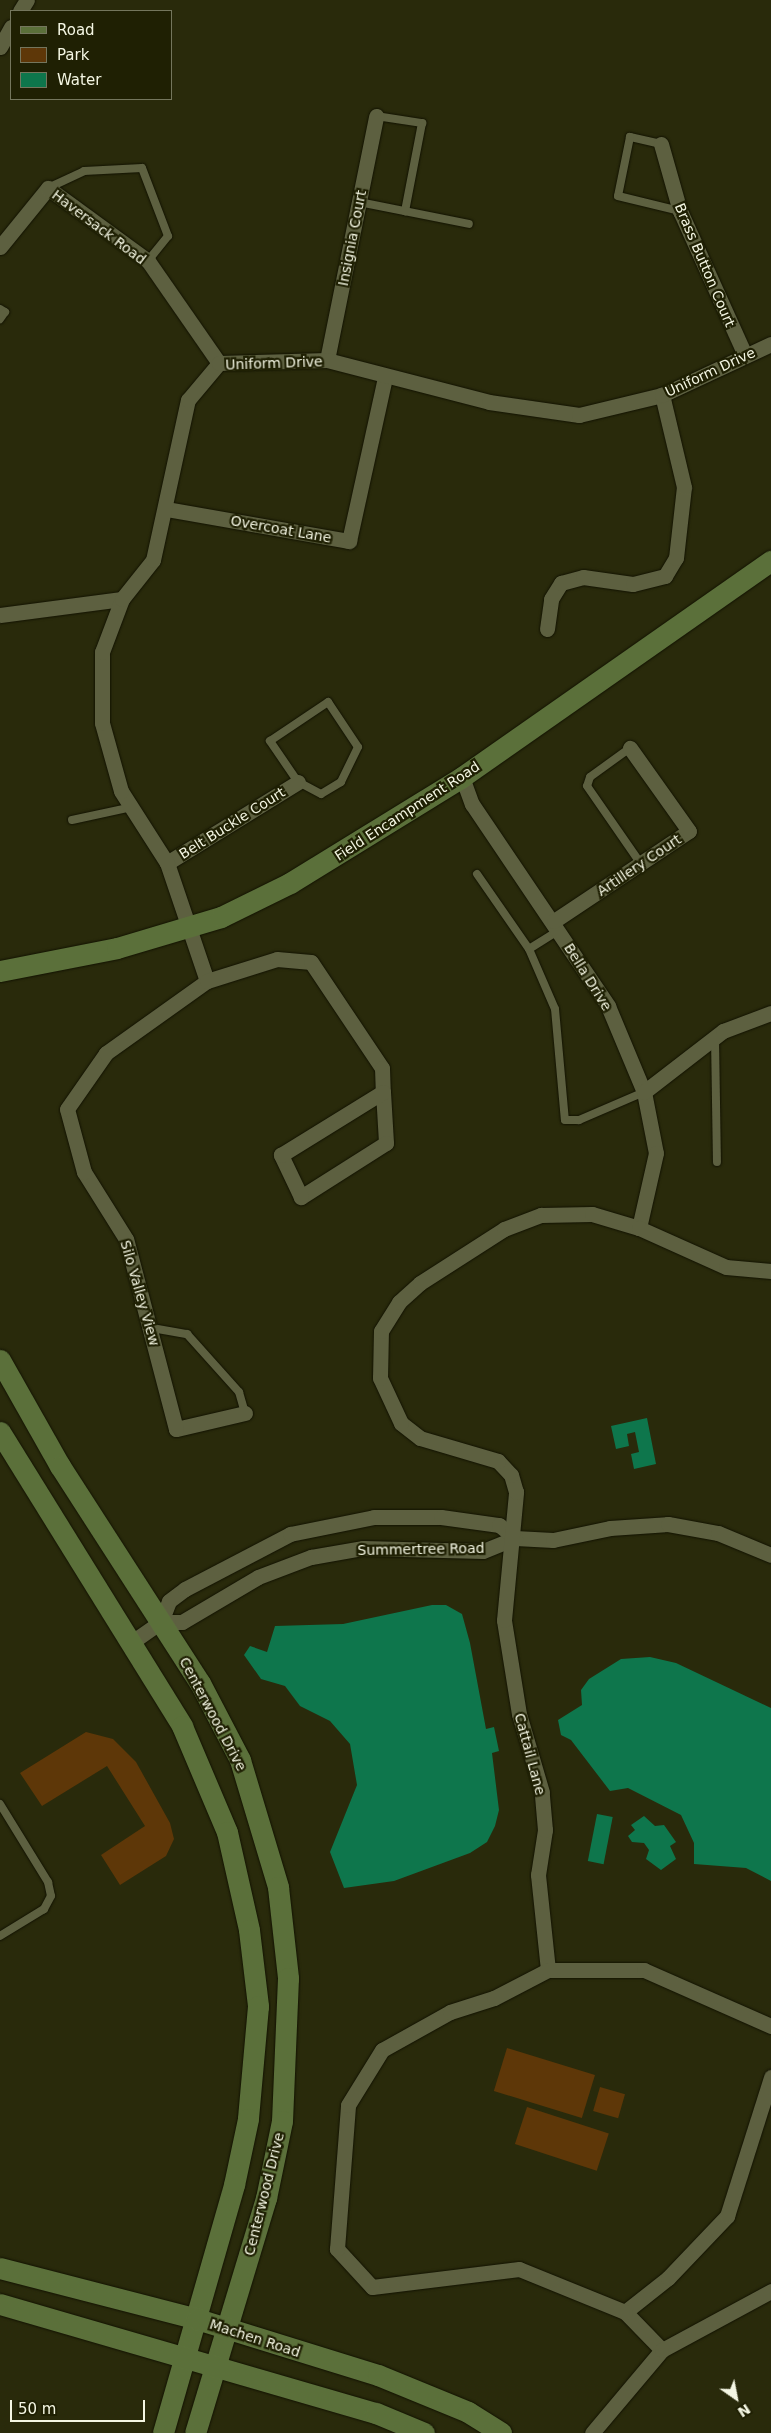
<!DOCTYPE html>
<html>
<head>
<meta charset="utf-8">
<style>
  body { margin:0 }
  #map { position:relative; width:771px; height:2433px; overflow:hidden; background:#292a0b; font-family:"DejaVu Sans",sans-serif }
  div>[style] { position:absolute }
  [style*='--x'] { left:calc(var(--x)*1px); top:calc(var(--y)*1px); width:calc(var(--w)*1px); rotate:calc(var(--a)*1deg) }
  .green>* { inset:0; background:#5e3708; transform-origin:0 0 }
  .water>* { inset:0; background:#0e764c; transform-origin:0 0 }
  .roads { filter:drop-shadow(0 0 1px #121200) drop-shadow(0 0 1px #121200) }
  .lane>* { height:8px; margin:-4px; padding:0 4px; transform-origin:4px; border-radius:4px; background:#5d6040 }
  .street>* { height:15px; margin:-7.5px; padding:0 7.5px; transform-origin:7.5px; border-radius:7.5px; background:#5d6040 }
  .secondary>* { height:21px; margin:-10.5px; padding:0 10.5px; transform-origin:10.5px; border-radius:10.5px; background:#5b703a }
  span { translate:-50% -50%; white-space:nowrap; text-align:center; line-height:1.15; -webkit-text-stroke:4.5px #1f2003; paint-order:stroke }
  .street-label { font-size:14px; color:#f4f6e3 }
  .legend { position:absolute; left:10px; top:10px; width:162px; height:90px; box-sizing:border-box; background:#1f2003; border:1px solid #74765d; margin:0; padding:6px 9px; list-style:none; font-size:15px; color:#f4f6e3 }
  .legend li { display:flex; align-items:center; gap:10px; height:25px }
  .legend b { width:25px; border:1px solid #74765d }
  .north { position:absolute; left:711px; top:2373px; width:50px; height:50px; -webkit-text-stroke:4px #1f2003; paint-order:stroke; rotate:147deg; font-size:14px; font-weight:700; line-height:20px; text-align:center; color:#f4f6e3 }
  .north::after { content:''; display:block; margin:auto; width:18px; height:22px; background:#f4f6e3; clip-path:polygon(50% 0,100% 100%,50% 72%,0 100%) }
  .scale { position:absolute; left:10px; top:2400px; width:135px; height:22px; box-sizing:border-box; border:2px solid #f4f6e3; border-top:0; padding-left:6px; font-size:15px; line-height:18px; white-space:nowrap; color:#f4f6e3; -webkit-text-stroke:4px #1f2003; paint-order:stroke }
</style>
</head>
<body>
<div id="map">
  <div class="green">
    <i style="clip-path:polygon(86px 1732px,113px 1739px,136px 1762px,170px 1823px,174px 1839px,166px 1856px,120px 1885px,101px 1855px,145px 1826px,107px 1766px,42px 1806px,20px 1773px)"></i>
    <i style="left:507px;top:2048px;width:92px;height:45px;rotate:17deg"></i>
    <i style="left:600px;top:2087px;width:26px;height:25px;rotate:16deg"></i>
    <i style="left:527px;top:2107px;width:86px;height:39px;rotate:18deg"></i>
  </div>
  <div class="water">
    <i style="clip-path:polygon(647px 1418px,656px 1464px,634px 1469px,631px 1454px,639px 1452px,635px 1432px,627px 1434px,629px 1446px,616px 1449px,611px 1426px)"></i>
    <i style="clip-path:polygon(432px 1605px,446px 1605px,462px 1614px,470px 1643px,486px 1729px,494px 1727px,499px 1751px,492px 1753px,499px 1810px,495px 1826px,487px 1842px,470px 1853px,394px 1881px,344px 1888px,330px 1852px,357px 1785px,350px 1744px,330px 1721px,300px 1706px,285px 1686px,261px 1679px,244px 1655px,250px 1646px,267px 1652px,275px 1626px,343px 1624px)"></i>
    <i style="clip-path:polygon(650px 1657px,676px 1663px,771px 1708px,771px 1881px,746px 1868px,694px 1864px,694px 1843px,681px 1815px,628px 1788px,610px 1791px,571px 1740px,561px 1735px,558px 1720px,582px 1705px,581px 1690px,589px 1679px,621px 1659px)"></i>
    <i style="left:597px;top:1814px;width:16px;height:48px;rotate:11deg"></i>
    <i style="clip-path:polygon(644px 1816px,655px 1826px,664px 1825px,676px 1842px,670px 1846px,676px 1859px,661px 1870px,646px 1859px,649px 1850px,644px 1843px,632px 1842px,628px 1836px,635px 1830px,631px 1825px)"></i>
  </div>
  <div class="roads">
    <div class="lane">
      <i style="--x:376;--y:116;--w:47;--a:8.7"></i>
      <i style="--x:422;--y:123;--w:90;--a:100.9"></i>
      <i style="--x:661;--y:144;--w:32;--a:-167"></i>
      <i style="--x:630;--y:137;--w:60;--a:101.5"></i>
      <i style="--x:618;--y:196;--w:64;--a:13.6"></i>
      <i style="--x:48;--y:188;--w:40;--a:-25"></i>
      <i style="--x:84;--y:171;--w:58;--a:-3"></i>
      <i style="--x:142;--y:168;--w:73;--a:69.1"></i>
      <i style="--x:168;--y:236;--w:32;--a:129"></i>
      <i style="--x:359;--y:202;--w:112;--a:11.3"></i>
      <i style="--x:0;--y:309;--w:6;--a:31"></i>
      <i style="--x:5;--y:312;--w:9;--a:126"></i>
      <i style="--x:328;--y:702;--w:54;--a:56.3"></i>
      <i style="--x:358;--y:747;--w:39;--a:116"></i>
      <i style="--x:341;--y:782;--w:23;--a:149"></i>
      <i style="--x:321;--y:794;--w:26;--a:-152"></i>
      <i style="--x:298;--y:782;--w:50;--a:-124.3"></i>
      <i style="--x:270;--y:741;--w:70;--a:-33.9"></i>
      <i style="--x:630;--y:748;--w:49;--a:144.1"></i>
      <i style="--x:590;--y:777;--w:9;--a:108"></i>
      <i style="--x:587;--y:786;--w:95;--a:55.3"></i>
      <i style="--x:72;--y:820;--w:61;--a:-12.2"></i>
      <i style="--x:477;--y:874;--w:91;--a:55.3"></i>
      <i style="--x:529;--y:949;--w:65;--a:66.6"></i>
      <i style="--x:555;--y:1009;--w:111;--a:84.9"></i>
      <i style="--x:565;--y:1120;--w:14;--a:0"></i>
      <i style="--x:579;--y:1120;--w:71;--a:-23.3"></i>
      <i style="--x:529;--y:949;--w:36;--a:-32"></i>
      <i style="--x:715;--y:1038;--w:124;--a:89.1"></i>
      <i style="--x:152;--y:1328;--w:36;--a:10"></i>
      <i style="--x:187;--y:1334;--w:78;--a:48.1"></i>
      <i style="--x:239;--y:1392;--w:22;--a:74"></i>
      <i style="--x:0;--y:1804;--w:92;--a:58.4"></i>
      <i style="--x:48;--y:1882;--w:14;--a:78"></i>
      <i style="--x:51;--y:1896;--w:15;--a:118"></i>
      <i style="--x:44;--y:1909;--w:52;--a:148.5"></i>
    </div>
    <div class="street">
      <i style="--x:20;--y:11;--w:13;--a:-58"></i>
      <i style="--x:0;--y:47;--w:23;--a:-61"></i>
      <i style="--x:661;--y:144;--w:70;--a:74.2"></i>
      <i style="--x:680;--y:211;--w:158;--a:65.7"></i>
      <i style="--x:0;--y:247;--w:76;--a:-50.9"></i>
      <i style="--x:48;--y:188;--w:124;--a:36.1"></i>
      <i style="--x:148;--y:261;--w:124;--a:55.2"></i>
      <i style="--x:327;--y:360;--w:249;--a:-78.6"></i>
      <i style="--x:166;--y:509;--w:186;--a:9.9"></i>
      <i style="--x:349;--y:541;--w:168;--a:-77.6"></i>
      <i style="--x:0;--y:615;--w:123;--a:-7.5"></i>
      <i style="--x:547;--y:629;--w:30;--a:-82"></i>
      <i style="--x:551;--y:599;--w:19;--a:-58"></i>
      <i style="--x:561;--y:583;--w:23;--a:-15"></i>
      <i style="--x:583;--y:577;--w:50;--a:8"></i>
      <i style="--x:633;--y:584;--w:33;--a:-14"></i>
      <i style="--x:665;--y:576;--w:21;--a:-59"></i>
      <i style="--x:676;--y:558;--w:71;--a:-83.6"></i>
      <i style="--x:684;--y:487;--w:95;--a:-103.4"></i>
      <i style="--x:462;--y:777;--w:29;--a:70"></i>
      <i style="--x:472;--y:804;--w:244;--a:56"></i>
      <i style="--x:608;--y:1006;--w:93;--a:67.3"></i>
      <i style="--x:644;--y:1092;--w:62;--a:78.9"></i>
      <i style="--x:656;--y:1153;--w:77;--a:102.8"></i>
      <i style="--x:167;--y:863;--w:154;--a:-31.7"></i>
      <i style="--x:554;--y:921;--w:162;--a:-33.7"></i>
      <i style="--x:689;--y:831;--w:102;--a:-125.4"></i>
      <i style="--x:207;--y:981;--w:125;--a:-108.7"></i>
      <i style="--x:167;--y:863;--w:85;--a:-122.6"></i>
      <i style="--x:121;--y:791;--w:71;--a:-105.6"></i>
      <i style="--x:102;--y:723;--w:71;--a:-90"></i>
      <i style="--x:102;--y:652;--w:57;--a:-69.3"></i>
      <i style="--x:122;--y:599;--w:50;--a:-51.5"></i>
      <i style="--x:153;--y:560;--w:164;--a:-77.7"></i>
      <i style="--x:188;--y:400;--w:48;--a:-50"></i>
      <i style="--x:219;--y:363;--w:108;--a:-1.6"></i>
      <i style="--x:327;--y:360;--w:167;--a:14.5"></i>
      <i style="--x:489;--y:402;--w:91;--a:8.2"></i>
      <i style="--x:579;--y:415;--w:85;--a:-13.5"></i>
      <i style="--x:662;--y:395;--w:120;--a:-25.1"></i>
      <i style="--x:644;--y:1092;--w:100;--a:-37.7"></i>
      <i style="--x:723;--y:1031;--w:51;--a:-20.6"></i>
      <i style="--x:245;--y:1413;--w:71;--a:166.9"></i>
      <i style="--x:176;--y:1429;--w:196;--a:-104.7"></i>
      <i style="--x:126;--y:1239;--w:79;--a:-122.1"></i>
      <i style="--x:84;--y:1172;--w:65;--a:-105.1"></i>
      <i style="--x:67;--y:1109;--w:68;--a:-55.1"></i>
      <i style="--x:106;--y:1053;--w:124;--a:-35.5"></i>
      <i style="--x:207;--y:981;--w:73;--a:-17.4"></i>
      <i style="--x:277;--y:959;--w:34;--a:5"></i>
      <i style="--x:311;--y:962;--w:128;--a:56.2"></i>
      <i style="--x:382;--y:1068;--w:24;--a:88"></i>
      <i style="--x:383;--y:1092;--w:51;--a:86.6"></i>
      <i style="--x:386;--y:1143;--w:101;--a:147.6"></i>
      <i style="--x:301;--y:1197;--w:47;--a:-115.5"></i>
      <i style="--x:281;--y:1155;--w:120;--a:-31.7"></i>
      <i style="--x:161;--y:1622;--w:21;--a:0"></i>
      <i style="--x:182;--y:1622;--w:88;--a:-30.6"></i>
      <i style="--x:258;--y:1577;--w:57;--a:-20.7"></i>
      <i style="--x:311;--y:1557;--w:53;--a:-9.8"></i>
      <i style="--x:363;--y:1548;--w:120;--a:1.4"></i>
      <i style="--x:483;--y:1551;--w:35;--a:-22"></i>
      <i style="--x:515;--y:1538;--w:38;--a:3"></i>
      <i style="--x:553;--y:1540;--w:58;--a:-11.9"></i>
      <i style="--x:610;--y:1528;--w:58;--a:-3.9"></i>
      <i style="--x:668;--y:1524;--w:51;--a:10.2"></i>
      <i style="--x:718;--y:1533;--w:57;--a:22.5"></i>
      <i style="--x:132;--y:1642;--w:35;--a:-35"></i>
      <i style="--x:161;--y:1622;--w:22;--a:-69"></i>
      <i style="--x:169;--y:1601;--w:20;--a:-37"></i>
      <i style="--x:185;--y:1589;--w:119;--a:-27.6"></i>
      <i style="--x:290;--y:1534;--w:86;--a:-11.4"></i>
      <i style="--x:374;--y:1517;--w:67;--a:0"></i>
      <i style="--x:441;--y:1517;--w:59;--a:7.9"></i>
      <i style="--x:499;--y:1525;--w:21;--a:39"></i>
      <i style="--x:548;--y:1970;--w:96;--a:-96"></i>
      <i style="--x:538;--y:1875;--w:46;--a:-81.2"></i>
      <i style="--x:545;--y:1830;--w:38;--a:-95"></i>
      <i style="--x:542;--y:1792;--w:81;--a:-106.4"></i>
      <i style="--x:519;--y:1714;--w:95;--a:-99.1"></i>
      <i style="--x:504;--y:1620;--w:129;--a:-84.6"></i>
      <i style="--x:516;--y:1492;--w:18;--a:-106"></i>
      <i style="--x:511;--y:1475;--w:19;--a:-133"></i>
      <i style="--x:498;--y:1461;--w:81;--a:-163.6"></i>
      <i style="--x:420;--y:1438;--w:24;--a:-142"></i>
      <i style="--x:401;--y:1423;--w:50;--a:-115"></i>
      <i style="--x:380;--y:1378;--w:47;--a:-88.8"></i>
      <i style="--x:381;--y:1331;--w:34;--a:-58"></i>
      <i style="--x:399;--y:1302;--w:28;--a:-42"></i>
      <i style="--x:420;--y:1283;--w:100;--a:-32.7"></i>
      <i style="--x:504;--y:1229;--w:40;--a:-21"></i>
      <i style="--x:541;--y:1215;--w:51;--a:-1.1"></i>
      <i style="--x:592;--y:1214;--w:49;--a:16.6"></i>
      <i style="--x:639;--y:1228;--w:95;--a:24.1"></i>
      <i style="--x:726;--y:1267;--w:45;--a:5.1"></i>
      <i style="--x:625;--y:2312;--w:55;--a:-38.3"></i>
      <i style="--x:668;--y:2278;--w:86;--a:-46.4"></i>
      <i style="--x:727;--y:2216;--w:146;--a:-72.4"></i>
      <i style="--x:662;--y:2350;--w:53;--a:-134.2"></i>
      <i style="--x:625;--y:2312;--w:114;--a:-157.9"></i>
      <i style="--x:519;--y:2269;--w:148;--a:173"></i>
      <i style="--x:372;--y:2287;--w:52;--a:-132.6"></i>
      <i style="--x:337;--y:2249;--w:144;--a:-85.6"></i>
      <i style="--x:348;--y:2105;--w:65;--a:-58.3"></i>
      <i style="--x:382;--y:2050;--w:78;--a:-29.2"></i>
      <i style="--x:450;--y:2012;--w:46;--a:-17.7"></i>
      <i style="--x:494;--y:1998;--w:61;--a:-27.4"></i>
      <i style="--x:548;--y:1970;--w:96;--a:0"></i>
      <i style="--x:644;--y:1970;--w:139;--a:23.8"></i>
      <i style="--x:592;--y:2433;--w:109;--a:-49.9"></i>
      <i style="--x:662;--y:2350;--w:124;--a:-28.4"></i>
    </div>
    <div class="secondary">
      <i style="--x:0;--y:971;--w:119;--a:-11.1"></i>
      <i style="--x:117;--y:948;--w:109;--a:-16.6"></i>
      <i style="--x:221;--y:917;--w:77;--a:-26.2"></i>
      <i style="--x:290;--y:883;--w:202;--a:-31.6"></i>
      <i style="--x:462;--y:777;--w:377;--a:-35"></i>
      <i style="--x:0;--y:1360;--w:122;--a:60.5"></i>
      <i style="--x:60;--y:1466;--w:258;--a:57.2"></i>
      <i style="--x:200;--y:1683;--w:87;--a:62.5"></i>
      <i style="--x:240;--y:1760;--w:133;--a:73.3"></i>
      <i style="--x:278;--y:1887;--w:92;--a:83.7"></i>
      <i style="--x:288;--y:1978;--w:143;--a:92.4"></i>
      <i style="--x:282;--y:2121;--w:79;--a:101.7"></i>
      <i style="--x:266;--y:2198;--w:245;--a:106.8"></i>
      <i style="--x:0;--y:1432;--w:346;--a:58.2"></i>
      <i style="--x:182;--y:1726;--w:115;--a:67"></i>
      <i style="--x:227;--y:1832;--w:100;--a:77.3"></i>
      <i style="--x:249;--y:1930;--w:77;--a:83.2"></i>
      <i style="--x:258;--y:2006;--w:113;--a:95.1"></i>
      <i style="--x:248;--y:2119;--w:67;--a:102"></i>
      <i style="--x:234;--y:2185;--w:258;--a:106"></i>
      <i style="--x:0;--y:2268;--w:203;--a:14.5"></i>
      <i style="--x:197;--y:2319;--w:189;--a:17.2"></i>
      <i style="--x:378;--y:2375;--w:97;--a:22.3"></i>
      <i style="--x:468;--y:2412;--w:39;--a:32"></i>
      <i style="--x:0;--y:2304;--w:391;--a:16.2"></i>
      <i style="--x:376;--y:2413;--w:52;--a:22.6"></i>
    </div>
  </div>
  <div class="street-label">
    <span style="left:99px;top:227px;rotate:37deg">Haversack Road</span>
    <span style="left:352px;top:238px;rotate:-79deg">Insignia Court</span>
    <span style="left:705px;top:265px;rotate:67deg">Brass Button Court</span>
    <span style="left:274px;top:363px;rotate:-2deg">Uniform Drive</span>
    <span style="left:710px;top:372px;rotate:-25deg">Uniform Drive</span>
    <span style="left:281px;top:529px;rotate:10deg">Overcoat Lane</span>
    <span style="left:407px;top:811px;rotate:-33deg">Field Encampment Road</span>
    <span style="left:232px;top:823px;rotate:-32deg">Belt Buckle Court</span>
    <span style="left:639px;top:865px;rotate:-34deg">Artillery Court</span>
    <span style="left:588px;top:977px;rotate:58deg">Bella Drive</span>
    <span style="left:140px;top:1293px;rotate:74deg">Silo Valley View</span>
    <span style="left:421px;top:1549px;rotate:-1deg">Summertree Road</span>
    <span style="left:213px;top:1714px;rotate:62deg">Centerwood Drive</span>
    <span style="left:530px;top:1754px;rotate:75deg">Cattail Lane</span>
    <span style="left:264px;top:2194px;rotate:-76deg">Centerwood Drive</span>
    <span style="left:255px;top:2338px;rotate:18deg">Machen Road</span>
  </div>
  <ul class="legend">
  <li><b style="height:6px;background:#5b703a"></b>Road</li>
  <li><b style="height:14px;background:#5e3708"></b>Park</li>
  <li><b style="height:14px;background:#0e764c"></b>Water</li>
  </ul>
  <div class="north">N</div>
  <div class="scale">50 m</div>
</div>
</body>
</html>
